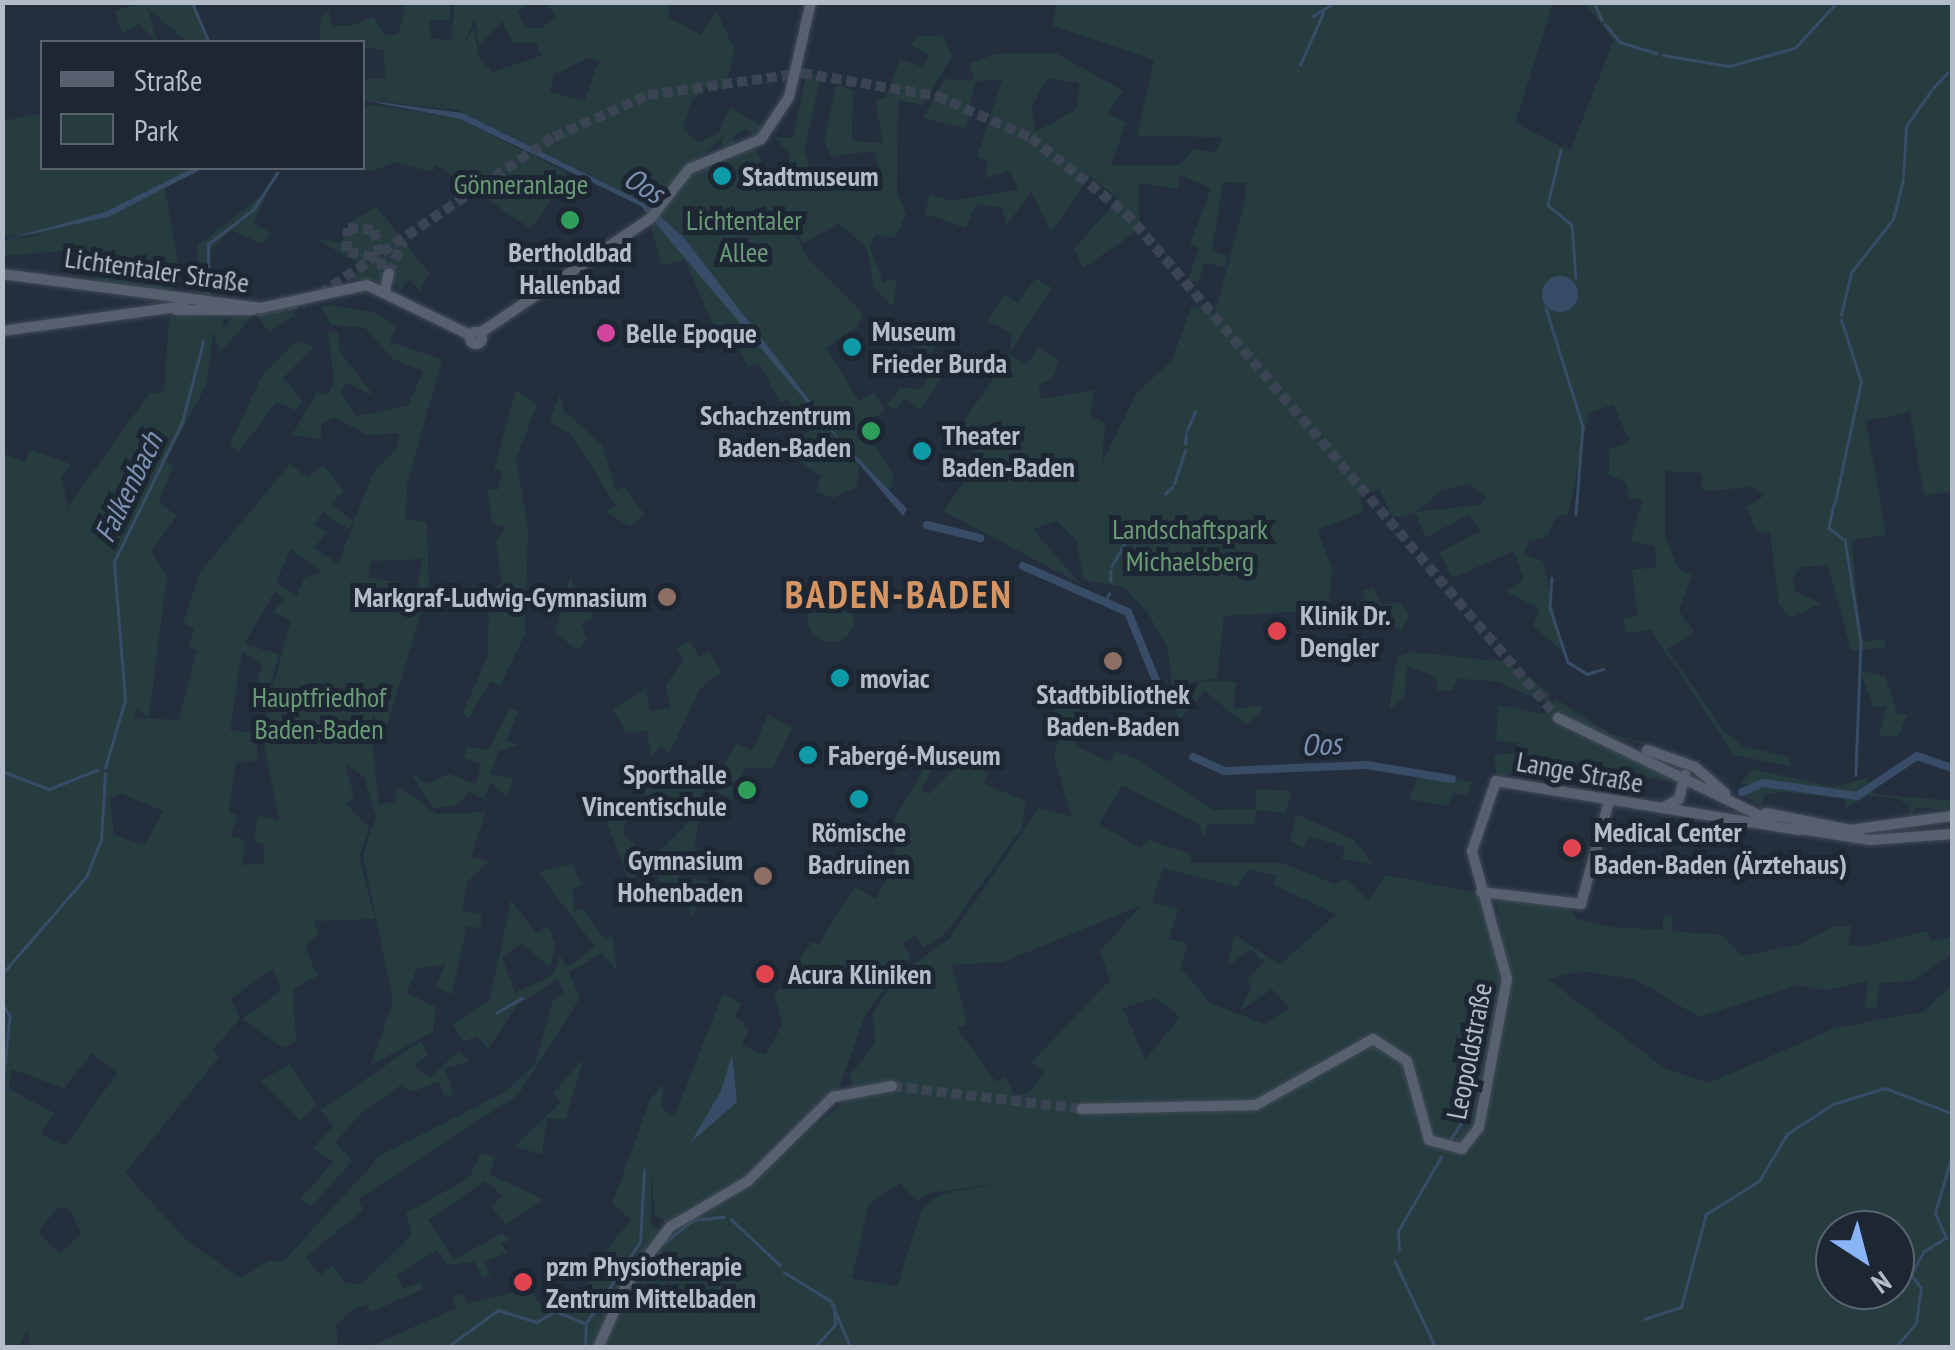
<!DOCTYPE html>
<html>
<head>
<meta charset="utf-8">
<style>
  body { margin:0 }
  #map { position:relative; width:1955px; height:1350px; overflow:hidden; background:#242f3e; font-family:"PT Sans Narrow",sans-serif }
  div>[style] { position:absolute }
  [style*='--x'] { left:calc(var(--x)*1px); top:calc(var(--y)*1px); width:calc(var(--w)*1px); rotate:calc(var(--a)*1deg) }
  .green>* { inset:0; background:#263c3f }
  .round { border-radius:50% }
  .water>* { inset:0; background:#394c67 }
  .stream>* { height:2.5px; margin:-1.25px; padding:0 1.25px; transform-origin:1.25px; border-radius:1.25px; background:#394c67 }
  .river>* { height:8px; margin:-4px; padding:0 4px; transform-origin:4px; border-radius:4px; background:#394c67 }
  .major-tunnel>* { height:10px; margin-top:-5px; transform-origin:0; background:repeating-linear-gradient(90deg,#3a4453 0 10px,transparent 0 15px) }
  .roads { filter:drop-shadow(0 0 2px #414a57) drop-shadow(0 0 2px #414a57) }
  .major>* { height:10px; margin:-5px; padding:0 5px; transform-origin:5px; border-radius:5px; background:#56606e }
  .major>.ring { margin:-5px; padding:0; box-sizing:content-box; background:none; border:10px solid #56606e; border-radius:50% }
  .dots>* { width:28px; height:28px; translate:-50% -50%; box-sizing:border-box; border:5px solid #1d2633; border-radius:50% }
  span { translate:-50% -50%; white-space:nowrap; text-align:center; line-height:1.15; -webkit-text-stroke:10px #1d2633; paint-order:stroke }
  .poi-label { font-size:28px; color:#b4bcc9; font-weight:700 }
  .left { translate:0 -50%; text-align:left }
  .right { translate:-100% -50%; text-align:right }
  .park-label { font-size:28px; color:#6b9a76 }
  .street-label { font-size:28px; color:#b4bcc9 }
  .water-label { font-size:30px; color:#7c92b1; font-style:italic }
  .district-label { font-size:38px; color:#d59563; font-weight:700; letter-spacing:2.5px }
  .frame { position:absolute; inset:0; border:5px solid #b4bcc9; pointer-events:none }
  .legend { position:absolute; left:40px; top:40px; width:325px; height:130px; box-sizing:border-box; background:#1d2633; border:2px solid #59626f; margin:0; padding:12px 18px; list-style:none; font-size:30px; color:#b4bcc9 }
  .legend li { display:flex; align-items:center; gap:20px; height:50px }
  .legend b { width:50px; border:2px solid #59626f }
  .north { position:absolute; left:1815px; top:1210px; width:100px; height:100px; box-sizing:border-box; background:#1d2633; border:2px solid #59626f; border-radius:50%; rotate:144deg; font-size:28px; font-weight:700; line-height:40px; text-align:center; color:#b4bcc9 }
  .north::after { content:''; display:block; margin:auto; width:35px; height:45px; background:#8ab4f8; clip-path:polygon(50% 0,100% 100%,50% 72%,0 100%) }
</style>
</head>
<body>
<div id="map">
  <div class="green">
    <i style="clip-path:polygon(142px 3px,190px 3px,209px 42px,187px 42px,148px 8px,157px 42px,139px 24px,122px 33px,115px 11px)"></i>
    <i style="clip-path:polygon(evenodd,406px 3px,452px 3px,449px 20px,430px 20px,430px 38px,451px 41px,455px 3px,529px 3px,517px 11px,525px 28px,541px 28px,557px 18px,547px 3px,670px 3px,668px 17px,701px 35px,716px 10px,735px 51px,724px 90px,712px 85px,692px 100px,683px 129px,699px 143px,719px 132px,730px 107px,765px 128px,756px 139px,746px 128px,733px 138px,739px 151px,717px 162px,724px 135px,694px 164px,710px 165px,754px 146px,764px 169px,785px 169px,791px 156px,774px 137px,793px 138px,806px 74px,821px 76px,804px 151px,817px 188px,837px 175px,880px 173px,875px 151px,831px 156px,824px 142px,836px 85px,853px 90px,852px 141px,883px 143px,875px 99px,885px 99px,900px 59px,923px 67px,929px 55px,912px 45px,916px 37px,943px 35px,952px 56px,922px 105px,898px 100px,897px 193px,906px 214px,895px 238px,876px 234px,870px 247px,883px 283px,897px 278px,893px 307px,874px 287px,867px 249px,839px 223px,803px 244px,793px 224px,782px 208px,809px 260px,863px 312px,858px 327px,826px 348px,859px 401px,874px 393px,886px 411px,863px 424px,894px 476px,889px 494px,859px 461px,857px 487px,833px 498px,816px 492px,821px 476px,784px 450px,812px 429px,788px 400px,780px 402px,759px 363px,748px 367px,738px 347px,724px 352px,685px 259px,662px 266px,651px 227px,658px 220px,808px 399px,647px 204px,458px 110px,363px 100px,363px 79px,385px 78px,384px 50px,319px 42px,321px 18px,328px 10px,333px 26px,350px 26px,373px 17px,384px 35px,398px 35px,406px 3px,475px 19px,479px 46px,502px 21px,513px 43px,536px 42px,541px 56px,492px 72px,479px 57px,474px 28px,463px 44px,475px 19px,406px 3px,589px 57px,599px 61px,584px 101px,550px 92px,554px 75px,589px 57px)"></i>
    <i style="clip-path:polygon(evenodd,1056px 3px,1553px 3px,1515px 123px,1570px 151px,1614px 40px,1585px 3px,1952px 3px,1952px 492px,1924px 495px,1910px 412px,1866px 421px,1886px 535px,1851px 540px,1862px 642px,1884px 639px,1886px 647px,1851px 651px,1828px 565px,1801px 567px,1793px 578px,1796px 592px,1821px 603px,1791px 618px,1779px 605px,1770px 532px,1756px 531px,1747px 507px,1765px 495px,1753px 487px,1703px 491px,1701px 473px,1665px 471px,1665px 536px,1678px 569px,1692px 575px,1679px 611px,1694px 632px,1667px 649px,1725px 732px,1742px 746px,1790px 757px,1789px 766px,1734px 755px,1651px 630px,1626px 633px,1623px 619px,1638px 616px,1632px 570px,1656px 567px,1655px 546px,1631px 541px,1643px 499px,1630px 499px,1626px 482px,1609px 475px,1609px 449px,1630px 442px,1613px 404px,1589px 414px,1568px 515px,1556px 516px,1547px 537px,1529px 540px,1524px 554px,1543px 561px,1563px 651px,1533px 626px,1539px 609px,1505px 591px,1524px 580px,1514px 551px,1453px 578px,1439px 553px,1480px 531px,1469px 514px,1426px 538px,1416px 513px,1393px 518px,1379px 489px,1360px 496px,1363px 512px,1317px 530px,1332px 568px,1327px 630px,1310px 625px,1311px 611px,1224px 616px,1217px 678px,1172px 686px,1168px 649px,1148px 613px,1124px 587px,1083px 580px,1077px 541px,1057px 521px,1033px 529px,1080px 584px,944px 511px,978px 460px,957px 431px,1010px 354px,1027px 365px,1038px 346px,1059px 360px,1053px 378px,1039px 384px,1041px 399px,1094px 390px,1090px 415px,1105px 424px,1102px 463px,1137px 392px,1171px 362px,1192px 306px,1215px 313px,1243px 208px,1247px 183px,1223px 182px,1212px 251px,1227px 256px,1225px 267px,1205px 263px,1198px 283px,1188px 279px,1199px 248px,1190px 245px,1211px 188px,1180px 175px,1178px 189px,1139px 183px,1139px 230px,1083px 268px,1074px 248px,1119px 199px,1090px 176px,1051px 232px,1031px 191px,1007px 225px,1002px 208px,976px 204px,966px 228px,925px 214px,930px 194px,952px 201px,1018px 190px,1010px 170px,985px 178px,988px 162px,977px 157px,1002px 80px,975px 81px,966px 128px,923px 118px,944px 79px,974px 81px,969px 63px,996px 54px,1056px 53px,1123px 91px,1108px 113px,1126px 123px,1111px 165px,1179px 165px,1194px 149px,1216px 153px,1222px 137px,1137px 136px,1154px 60px,1053px 26px,1056px 3px,1047px 78px,1079px 83px,1077px 109px,1036px 132px,1031px 108px,1047px 78px,1056px 3px,1469px 484px,1486px 498px,1480px 505px,1416px 512px,1442px 490px,1469px 484px)"></i>
    <i style="clip-path:polygon(375px 105px,460px 119px,568px 173px,531px 229px,436px 165px,432px 172px,397px 162px,373px 171px,348px 169px,362px 168px,363px 107px)"></i>
    <i style="clip-path:polygon(42px 114px,42px 168px,193px 168px,164px 184px,182px 284px,167px 292px,96px 281px,88px 249px,3px 256px,3px 240px,47px 234px,3px 236px,2px 121px)"></i>
    <i style="clip-path:polygon(278px 168px,254px 223px,272px 234px,262px 244px,231px 230px,211px 250px,211px 300px,202px 299px,197px 246px,263px 195px)"></i>
    <i style="clip-path:polygon(377px 207px,429px 273px,420px 291px,409px 280px,400px 290px,386px 273px,380px 281px,353px 279px,359px 264px,317px 239px,341px 243px,349px 223px)"></i>
    <i style="clip-path:polygon(1036px 278px,1052px 288px,1009px 354px,1012px 333px,987px 321px,1005px 294px,1018px 303px)"></i>
    <i style="clip-path:polygon(evenodd,328px 305px,376px 313px,396px 327px,390px 342px,442px 359px,407px 485px,406px 519px,427px 522px,429px 587px,382px 741px,373px 712px,372px 741px,379px 805px,396px 801px,397px 786px,437px 814px,486px 812px,471px 857px,489px 862px,468px 881px,462px 910px,482px 915px,480px 928px,467px 926px,452px 994px,435px 987px,446px 964px,417px 969px,406px 993px,436px 1007px,433px 1032px,371px 1065px,393px 1001px,363px 854px,376px 817px,364px 777px,345px 763px,354px 797px,346px 803px,369px 828px,359px 857px,375px 919px,314px 921px,319px 934px,305px 945px,317px 976px,293px 989px,296px 1041px,283px 1048px,242px 1019px,281px 991px,273px 968px,231px 999px,240px 1018px,213px 1050px,219px 1057px,125px 1173px,188px 1242px,241px 1278px,270px 1260px,282px 1263px,381px 1155px,507px 1091px,535px 1064px,553px 1001px,565px 993px,558px 979px,517px 1005px,488px 1049px,476px 1036px,464px 1042px,453px 1024px,490px 999px,511px 900px,536px 933px,548px 926px,556px 947px,549px 967px,522px 943px,502px 957px,515px 993px,553px 975px,560px 956px,567px 967px,595px 947px,538px 872px,572px 864px,582px 885px,573px 889px,574px 911px,583px 909px,605px 940px,613px 935px,617px 972px,602px 953px,569px 972px,580px 998px,518px 1095px,358px 1199px,363px 1210px,306px 1257px,320px 1275px,332px 1266px,345px 1283px,362px 1284px,412px 1235px,406px 1213px,469px 1178px,481px 1153px,495px 1157px,490px 1174px,544px 1200px,505px 1224px,491px 1206px,503px 1196px,485px 1181px,428px 1220px,454px 1260px,502px 1233px,511px 1239px,500px 1244px,508px 1252px,485px 1262px,490px 1275px,482px 1278px,475px 1262px,448px 1265px,437px 1250px,396px 1275px,403px 1289px,421px 1282px,423px 1289px,371px 1312px,367px 1304px,354px 1309px,336px 1325px,338px 1347px,29px 1347px,28px 1330px,18px 1347px,3px 1347px,2px 453px,26px 463px,29px 449px,72px 465px,61px 476px,68px 507px,149px 394px,164px 392px,169px 316px,224px 318px,222px 329px,234px 316px,292px 307px,296px 315px,269px 332px,255px 313px,220px 352px,213px 331px,207px 383px,166px 461px,173px 465px,159px 503px,177px 516px,151px 551px,167px 576px,149px 718px,136px 707px,134px 718px,179px 720px,197px 650px,189px 648px,194px 628px,183px 624px,200px 572px,290px 464px,307px 478px,323px 465px,344px 491px,331px 503px,353px 521px,349px 530px,323px 512px,315px 524px,326px 533px,314px 548px,338px 564px,373px 473px,398px 447px,399px 433px,367px 435px,335px 417px,321px 424px,321px 439px,292px 435px,317px 392px,328px 395px,334px 381px,328px 333px,338px 332px,340px 352px,374px 396px,348px 383px,340px 390px,355px 416px,408px 406px,423px 371px,393px 359px,365px 328px,332px 325px,321px 308px,328px 305px,291px 549px,322px 572px,304px 578px,297px 598px,276px 581px,291px 549px,328px 305px,422px 559px,413px 609px,396px 612px,402px 584px,369px 577px,371px 561px,422px 559px,328px 305px,275px 591px,284px 599px,273px 612px,291px 620px,261px 730px,279px 820px,258px 816px,254px 841px,263px 844px,264px 863px,242px 865px,245px 840px,231px 836px,237px 815px,229px 813px,236px 763px,258px 760px,256px 734px,230px 730px,242px 651px,262px 665px,257px 681px,269px 691px,279px 654px,244px 644px,275px 591px,328px 305px,120px 793px,163px 811px,145px 845px,114px 835px,110px 799px,120px 793px,328px 305px,92px 1053px,117px 1073px,65px 1146px,41px 1134px,54px 1113px,9px 1089px,11px 1069px,64px 1088px,92px 1053px,328px 305px,57px 1207px,70px 1209px,81px 1234px,59px 1254px,39px 1232px,57px 1207px)"></i>
    <i style="clip-path:polygon(930px 323px,948px 332px,931px 353px,950px 365px,920px 410px,906px 398px,896px 410px,887px 405px,900px 388px,922px 389px,928px 378px,914px 346px)"></i>
    <i style="clip-path:polygon(297px 341px,314px 347px,283px 378px,302px 400px,296px 410px,276px 402px,239px 452px,230px 444px,262px 376px)"></i>
    <i style="clip-path:polygon(516px 390px,537px 405px,516px 459px,528px 527px,525px 634px,500px 686px,491px 681px,469px 718px,463px 713px,488px 655px,489px 593px,502px 583px,496px 541px,507px 527px,492px 524px,487px 489px,498px 490px,502px 471px,494px 469px)"></i>
    <i style="clip-path:polygon(560px 394px,563px 410px,602px 445px,616px 490px,624px 487px,645px 515px,630px 527px,607px 512px,616px 506px,571px 434px,550px 422px)"></i>
    <i style="clip-path:polygon(570px 578px,594px 618px,581px 625px,587px 639px,578px 650px,555px 633px)"></i>
    <i style="clip-path:polygon(1374px 588px,1381px 605px,1400px 602px,1409px 614px,1401px 632px,1387px 620px,1365px 631px,1362px 619px,1344px 612px,1367px 608px,1362px 590px)"></i>
    <i class="round" style="left:808px;top:596px;width:46px;height:46px"></i>
    <i style="clip-path:polygon(690px 641px,699px 657px,710px 651px,721px 672px,700px 689px,669px 754px,661px 746px,651px 756px,647px 731px,626px 732px,613px 709px,646px 688px,650px 711px,670px 708px,666px 685px,684px 659px,676px 648px)"></i>
    <i style="clip-path:polygon(1413px 652px,1506px 662px,1550px 693px,1548px 703px,1495px 681px,1458px 679px,1452px 691px,1437px 690px,1436px 677px,1407px 666px,1405px 697px,1389px 710px,1397px 657px)"></i>
    <i style="clip-path:polygon(1860px 671px,1885px 676px,1898px 715px,1908px 714px,1899px 735px,1879px 737px,1886px 706px,1874px 707px)"></i>
    <i style="clip-path:polygon(1206px 681px,1236px 682px,1233px 709px,1262px 705px,1261px 713px,1246px 725px,1205px 691px,1179px 720px,1173px 693px)"></i>
    <i style="clip-path:polygon(evenodd,1072px 694px,1084px 699px,1070px 731px,1078px 747px,1110px 762px,1116px 752px,1135px 758px,1213px 810px,1255px 809px,1257px 789px,1292px 791px,1285px 813px,1256px 810px,1254px 824px,1207px 824px,1205px 838px,1198px 824px,1122px 785px,1099px 824px,1141px 848px,1149px 840px,1191px 854px,1191px 863px,1282px 863px,1335px 884px,1346px 879px,1369px 901px,1385px 875px,1479px 893px,1508px 998px,1496px 896px,1572px 909px,1576px 919px,1616px 928px,1663px 929px,1663px 916px,1673px 917px,1672px 931px,1722px 935px,1741px 956px,1799px 945px,1832px 927px,1852px 926px,1848px 945px,1862px 947px,1927px 931px,1931px 941px,1952px 937px,1952px 954px,1913px 981px,1880px 983px,1876px 1008px,1865px 1007px,1868px 981px,1827px 990px,1798px 985px,1699px 1017px,1635px 979px,1581px 971px,1548px 979px,1664px 1068px,1709px 1083px,1835px 1028px,1923px 1012px,1952px 985px,1952px 1347px,367px 1348px,456px 1308px,452px 1297px,462px 1294px,467px 1304px,529px 1288px,544px 1310px,580px 1311px,595px 1264px,631px 1220px,612px 1204px,650px 1100px,663px 1084px,662px 1108px,674px 1117px,723px 993px,741px 1004px,735px 1016px,749px 1029px,742px 1045px,765px 1055px,783px 1024px,774px 996px,812px 942px,819px 944px,854px 887px,876px 899px,894px 865px,895px 818px,924px 768px,932px 770px,921px 790px,929px 794px,963px 760px,987px 774px,984px 784px,1026px 801px,1022px 828px,946px 933px,924px 947px,915px 936px,903px 944px,911px 955px,866px 1013px,839px 1088px,753px 1172px,667px 1224px,655px 1214px,651px 1172px,651px 1223px,667px 1237px,736px 1194px,855px 1092px,849px 1076px,875px 1044px,873px 1013px,895px 978px,949px 939px,1039px 808px,1071px 816px,1054px 756px,1063px 724px,1051px 723px,1057px 702px,1072px 694px,1163px 868px,1237px 887px,1248px 869px,1276px 875px,1274px 885px,1336px 914px,1280px 965px,1235px 935px,1227px 966px,1251px 950px,1264px 962px,1246px 981px,1252px 987px,1239px 1012px,1272px 989px,1289px 1008px,1264px 1024px,1210px 1003px,1181px 968px,1187px 943px,1169px 939px,1178px 909px,1152px 903px,1163px 868px,1072px 694px,1142px 905px,1100px 951px,1110px 980px,1032px 1062px,1045px 1073px,1027px 1094px,1014px 1095px,1006px 1076px,996px 1082px,957px 1028px,967px 1024px,952px 965px,1003px 962px,1142px 905px,1072px 694px,1155px 998px,1180px 1017px,1145px 1060px,1123px 1008px,1155px 998px,1072px 694px,900px 1183px,917px 1202px,929px 1193px,1001px 1183px,941px 1194px,922px 1209px,897px 1287px,852px 1278px,869px 1204px,900px 1183px,1072px 694px,1835px 1230px,1895px 1230px,1895px 1290px,1835px 1290px,1835px 1230px)"></i>
    <i style="clip-path:polygon(1556px 699px,1611px 734px,1663px 748px,1589px 732px,1678px 775px,1678px 784px,1594px 765px,1496px 775px,1494px 755px,1518px 753px,1517px 743px,1496px 741px,1498px 705px,1543px 714px)"></i>
    <i style="clip-path:polygon(510px 708px,519px 711px,506px 740px,518px 745px,498px 752px,490px 774px,513px 779px,507px 796px,490px 782px,484px 799px,468px 791px,459px 805px,433px 808px,411px 773px,426px 784px,449px 774px,476px 784px,481px 764px,464px 758px,467px 746px,488px 750px)"></i>
    <i style="clip-path:polygon(768px 715px,792px 727px,773px 768px,745px 768px,732px 800px,716px 791px,734px 784px,723px 766px,736px 743px,752px 751px)"></i>
    <i style="clip-path:polygon(1389px 765px,1472px 782px,1468px 795px,1453px 793px,1448px 806px,1409px 799px,1418px 775px)"></i>
    <i style="clip-path:polygon(1752px 769px,1834px 787px,1867px 778px,1875px 794px,1952px 801px,1952px 810px,1916px 807px,1909px 818px,1909px 805px,1896px 798px,1868px 796px,1845px 808px,1845px 799px,1784px 792px,1764px 795px,1762px 806px,1744px 796px,1757px 784px,1740px 785px)"></i>
    <i style="clip-path:polygon(643px 777px,692px 779px,706px 788px,684px 821px,659px 804px,647px 819px)"></i>
    <i style="clip-path:polygon(629px 808px,623px 833px,647px 856px,631px 886px,605px 816px)"></i>
    <i style="clip-path:polygon(699px 812px,693px 866px,674px 862px,671px 874px,731px 887px,725px 901px,700px 902px,692px 917px,680px 888px,657px 880px,661px 869px,649px 862px)"></i>
    <i style="clip-path:polygon(1296px 814px,1354px 840px,1373px 864px,1342px 859px,1345px 847px,1308px 836px,1304px 848px,1290px 841px)"></i>
    <i style="clip-path:polygon(421px 1041px,428px 1055px,414px 1066px,430px 1078px,459px 1051px,470px 1061px,445px 1068px,453px 1094px,445px 1097px,439px 1082px,410px 1092px,401px 1085px,360px 1114px,336px 1142px,352px 1161px,311px 1207px,300px 1199px,333px 1162px,313px 1148px,333px 1127px,321px 1110px)"></i>
    <i style="clip-path:polygon(583px 1059px,566px 1119px,547px 1118px,542px 1154px,515px 1147px,561px 1102px,553px 1093px)"></i>
    <i style="clip-path:polygon(289px 1064px,317px 1105px,300px 1120px,261px 1081px)"></i>
  </div>
  <div class="water">
    <i style="clip-path:polygon(362px 100px,463px 113px,647px 204px,684px 238px,837px 436px,907px 509px,903px 516px,641px 206px,460px 119px)"></i>
    <i style="clip-path:polygon(193px 168px,204px 168px,108px 217px,3px 240px,105px 212px)"></i>
    <i class="round" style="left:1542px;top:276px;width:36px;height:36px"></i>
    <i style="clip-path:polygon(732px 1055px,737px 1102px,691px 1142px,721px 1091px)"></i>
  </div>
  <div class="stream">
    <i style="--x:192;--y:2;--w:43;--a:67"></i>
    <i style="--x:1594;--y:2;--w:20;--a:66"></i>
    <i style="--x:1313;--y:16;--w:26;--a:-32"></i>
    <i style="--x:1605;--y:24;--w:23;--a:50"></i>
    <i style="--x:1620;--y:42;--w:38;--a:17"></i>
    <i style="--x:1663;--y:55;--w:67;--a:9.5"></i>
    <i style="--x:1729;--y:66;--w:68;--a:-15.3"></i>
    <i style="--x:1795;--y:48;--w:62;--a:-47.6"></i>
    <i style="--x:1300;--y:65;--w:57;--a:-66.1"></i>
    <i style="--x:1933;--y:88;--w:21;--a:-47"></i>
    <i style="--x:1561;--y:150;--w:57;--a:103.3"></i>
    <i style="--x:1548;--y:205;--w:31;--a:40"></i>
    <i style="--x:1572;--y:225;--w:53;--a:85.7"></i>
    <i style="--x:1903;--y:177;--w:51;--a:-86.6"></i>
    <i style="--x:1906;--y:126;--w:43;--a:-54.5"></i>
    <i style="--x:208;--y:293;--w:49;--a:-90"></i>
    <i style="--x:208;--y:244;--w:56;--a:-37.1"></i>
    <i style="--x:253;--y:210;--w:44;--a:-57"></i>
    <i style="--x:1546;--y:308;--w:125;--a:72.7"></i>
    <i style="--x:1583;--y:427;--w:87;--a:94.6"></i>
    <i style="--x:1841;--y:315;--w:43;--a:-76.6"></i>
    <i style="--x:1851;--y:273;--w:68;--a:-52.1"></i>
    <i style="--x:1893;--y:219;--w:40;--a:-75.6"></i>
    <i style="--x:1187;--y:430;--w:20;--a:-66"></i>
    <i style="--x:1185;--y:444;--w:10;--a:-84"></i>
    <i style="--x:1174;--y:484;--w:35;--a:-72"></i>
    <i style="--x:1165;--y:494;--w:10;--a:-45"></i>
    <i style="--x:1835;--y:502;--w:123;--a:-77.8"></i>
    <i style="--x:1861;--y:382;--w:65;--a:-107.9"></i>
    <i style="--x:1834;--y:504;--w:25;--a:102"></i>
    <i style="--x:1829;--y:528;--w:16;--a:38"></i>
    <i style="--x:1132;--y:537;--w:9;--a:-32"></i>
    <i style="--x:1845;--y:539;--w:104;--a:81.2"></i>
    <i style="--x:1861;--y:642;--w:133;--a:92.2"></i>
    <i style="--x:1111;--y:567;--w:28;--a:-60"></i>
    <i style="--x:1111;--y:571;--w:10;--a:90"></i>
    <i style="--x:1552;--y:578;--w:30;--a:94"></i>
    <i style="--x:1550;--y:608;--w:57;--a:71.6"></i>
    <i style="--x:1568;--y:662;--w:22;--a:32"></i>
    <i style="--x:1587;--y:674;--w:17;--a:-17"></i>
    <i style="--x:1107;--y:597;--w:4;--a:-56"></i>
    <i style="--x:105;--y:768;--w:71;--a:-73.6"></i>
    <i style="--x:125;--y:700;--w:138;--a:-94.6"></i>
    <i style="--x:114;--y:562;--w:156;--a:-64.1"></i>
    <i style="--x:182;--y:422;--w:83;--a:-75.3"></i>
    <i style="--x:2;--y:771;--w:50;--a:21"></i>
    <i style="--x:49;--y:789;--w:52;--a:-21.6"></i>
    <i style="--x:2;--y:974;--w:128;--a:-49.1"></i>
    <i style="--x:86;--y:877;--w:40;--a:-68"></i>
    <i style="--x:101;--y:840;--w:66;--a:-86.5"></i>
    <i style="--x:2;--y:1002;--w:16;--a:60"></i>
    <i style="--x:10;--y:1016;--w:78;--a:95.9"></i>
    <i style="--x:496;--y:1013;--w:30;--a:-30"></i>
    <i style="--x:1449;--y:1142;--w:25;--a:-58"></i>
    <i style="--x:1462;--y:1121;--w:119;--a:-82.3"></i>
    <i style="--x:731;--y:1219;--w:67;--a:43.2"></i>
    <i style="--x:665;--y:1242;--w:36;--a:-38"></i>
    <i style="--x:693;--y:1220;--w:31;--a:-6"></i>
    <i style="--x:1399;--y:1250;--w:19;--a:-93"></i>
    <i style="--x:1398;--y:1231;--w:86;--a:-59.8"></i>
    <i style="--x:1395;--y:1261;--w:96;--a:64.8"></i>
    <i style="--x:784;--y:1272;--w:55;--a:31.7"></i>
    <i style="--x:831;--y:1301;--w:51;--a:66.9"></i>
    <i style="--x:1644;--y:1319;--w:39;--a:-18"></i>
    <i style="--x:1681;--y:1307;--w:96;--a:-75"></i>
    <i style="--x:1706;--y:1214;--w:62;--a:-31.9"></i>
    <i style="--x:1759;--y:1181;--w:55;--a:-59.2"></i>
    <i style="--x:1787;--y:1134;--w:55;--a:-33.1"></i>
    <i style="--x:1833;--y:1104;--w:54;--a:-17.1"></i>
    <i style="--x:1885;--y:1088;--w:72;--a:20.5"></i>
    <i style="--x:446;--y:1348;--w:64;--a:-36.2"></i>
    <i style="--x:498;--y:1310;--w:41;--a:17.1"></i>
    <i style="--x:537;--y:1322;--w:21;--a:-31"></i>
    <i style="--x:555;--y:1311;--w:31;--a:22"></i>
    <i style="--x:585;--y:1348;--w:25;--a:-88"></i>
    <i style="--x:586;--y:1323;--w:97;--a:-56.3"></i>
    <i style="--x:640;--y:1242;--w:72;--a:-86.8"></i>
    <i style="--x:814;--y:1348;--w:31;--a:-48"></i>
    <i style="--x:835;--y:1325;--w:19;--a:-93"></i>
    <i style="--x:1895;--y:1348;--w:33;--a:-50"></i>
    <i style="--x:1916;--y:1323;--w:35;--a:-82"></i>
    <i style="--x:1921;--y:1288;--w:16;--a:-128"></i>
    <i style="--x:1911;--y:1275;--w:27;--a:-62"></i>
    <i style="--x:1924;--y:1251;--w:26;--a:-31"></i>
    <i style="--x:1946;--y:1238;--w:27;--a:-114"></i>
    <i style="--x:1935;--y:1213;--w:60;--a:-73.7"></i>
  </div>
  <div class="river">
    <i style="--x:927;--y:525;--w:55;--a:13.8"></i>
    <i style="--x:1023;--y:566;--w:115;--a:23.7"></i>
    <i style="--x:1128;--y:612;--w:87;--a:67.8"></i>
    <i style="--x:1193;--y:757;--w:34;--a:24"></i>
    <i style="--x:1224;--y:771;--w:143;--a:-2.4"></i>
    <i style="--x:1367;--y:765;--w:86;--a:9.4"></i>
    <i style="--x:1742;--y:792;--w:23;--a:-23"></i>
    <i style="--x:1763;--y:783;--w:95;--a:7.9"></i>
    <i style="--x:1857;--y:796;--w:72;--a:-33.7"></i>
    <i style="--x:1917;--y:756;--w:37;--a:19"></i>
  </div>
  <div class="major-tunnel">
    <i style="--x:373;--y:257;--w:28;--a:-167"></i>
    <i style="--x:346;--y:251;--w:23;--a:-85"></i>
    <i style="--x:348;--y:228;--w:26;--a:4"></i>
    <i style="--x:374;--y:230;--w:46;--a:77.5"></i>
    <i style="--x:389;--y:273;--w:35;--a:-66"></i>
    <i style="--x:320;--y:294;--w:282;--a:-33.9"></i>
    <i style="--x:554;--y:137;--w:103;--a:-24.1"></i>
    <i style="--x:648;--y:95;--w:156;--a:-8.1"></i>
    <i style="--x:802;--y:73;--w:137;--a:9.7"></i>
    <i style="--x:937;--y:96;--w:103;--a:24.1"></i>
    <i style="--x:1031;--y:138;--w:121;--a:38.3"></i>
    <i style="--x:1126;--y:213;--w:665;--a:49.45"></i>
    <i style="--x:258;--y:312;--w:48;--a:-12"></i>
    <i style="--x:892;--y:1086;--w:191;--a:6.9"></i>
  </div>
  <div class="roads">
    <div class="major">
      <i style="--x:2;--y:274;--w:261;--a:7.5"></i>
      <i style="--x:261;--y:308;--w:108;--a:-12.2"></i>
      <i style="--x:367;--y:285;--w:114;--a:25.9"></i>
      <i style="--x:385;--y:290;--w:17;--a:-77"></i>
      <i style="--x:176;--y:310;--w:77;--a:0"></i>
      <i style="--x:2;--y:331;--w:184;--a:-7.8"></i>
      <i class="ring" style="left:470px;top:332px;width:2px;height:2px"></i>
      <i style="--x:480;--y:333;--w:206;--a:-33.9"></i>
      <i style="--x:651;--y:218;--w:62;--a:-52.2"></i>
      <i style="--x:689;--y:169;--w:78;--a:-22.6"></i>
      <i style="--x:761;--y:139;--w:50;--a:-56.3"></i>
      <i style="--x:789;--y:97;--w:98;--a:-77"></i>
      <i style="--x:1558;--y:718;--w:239;--a:25.8"></i>
      <i style="--x:1647;--y:750;--w:51;--a:19.5"></i>
      <i style="--x:1695;--y:767;--w:40;--a:41"></i>
      <i style="--x:1662;--y:808;--w:19;--a:-28"></i>
      <i style="--x:1679;--y:799;--w:25;--a:-76"></i>
      <i style="--x:1766;--y:813;--w:86;--a:11.4"></i>
      <i style="--x:1850;--y:830;--w:103;--a:-7.8"></i>
      <i style="--x:1794;--y:828;--w:77;--a:9"></i>
      <i style="--x:1870;--y:840;--w:82;--a:-4.2"></i>
      <i style="--x:1481;--y:892;--w:101;--a:6.8"></i>
      <i style="--x:1581;--y:904;--w:107;--a:-74.8"></i>
      <i style="--x:1082;--y:1109;--w:174;--a:-1.3"></i>
      <i style="--x:1256;--y:1105;--w:134;--a:-29.4"></i>
      <i style="--x:1373;--y:1039;--w:40;--a:32.9"></i>
      <i style="--x:1407;--y:1061;--w:82;--a:74.4"></i>
      <i style="--x:1429;--y:1140;--w:34;--a:15"></i>
      <i style="--x:1462;--y:1149;--w:28;--a:-52"></i>
      <i style="--x:1479;--y:1127;--w:151;--a:-79.3"></i>
      <i style="--x:1507;--y:979;--w:133;--a:-105.3"></i>
      <i style="--x:1472;--y:851;--w:74;--a:-71.1"></i>
      <i style="--x:1496;--y:781;--w:307;--a:9.2"></i>
      <i style="--x:598;--y:1348;--w:71;--a:-66"></i>
      <i style="--x:627;--y:1283;--w:71;--a:-52.5"></i>
      <i style="--x:670;--y:1227;--w:91;--a:-30.5"></i>
      <i style="--x:748;--y:1181;--w:120;--a:-44.7"></i>
      <i style="--x:833;--y:1097;--w:60;--a:-10.6"></i>
    </div>
  </div>
  <div class="dots">
    <i style="left:722px;top:176px;background:#0f9aa8"></i>
    <i style="left:570px;top:220px;background:#2e9e5b"></i>
    <i style="left:606px;top:333px;background:#d1479c"></i>
    <i style="left:852px;top:347px;background:#0f9aa8"></i>
    <i style="left:871px;top:431px;background:#2e9e5b"></i>
    <i style="left:922px;top:451px;background:#0f9aa8"></i>
    <i style="left:667px;top:597px;background:#8d6e63"></i>
    <i style="left:1277px;top:631px;background:#e0444e"></i>
    <i style="left:1113px;top:661px;background:#8d6e63"></i>
    <i style="left:840px;top:678px;background:#0f9aa8"></i>
    <i style="left:808px;top:755px;background:#0f9aa8"></i>
    <i style="left:747px;top:790px;background:#2e9e5b"></i>
    <i style="left:859px;top:799px;background:#0f9aa8"></i>
    <i style="left:1572px;top:848px;background:#e0444e"></i>
    <i style="left:763px;top:876px;background:#8d6e63"></i>
    <i style="left:765px;top:974px;background:#e0444e"></i>
    <i style="left:523px;top:1282px;background:#e0444e"></i>
  </div>
  <div class="poi-label">
    <span class="left" style="left:742px;top:176px">Stadtmuseum</span>
    <span style="left:570px;top:268px">Bertholdbad<br>Hallenbad</span>
    <span class="left" style="left:872px;top:347px">Museum<br>Frieder Burda</span>
    <span class="left" style="left:626px;top:333px">Belle Epoque</span>
    <span class="right" style="left:851px;top:431px">Schachzentrum<br>Baden-Baden</span>
    <span class="left" style="left:942px;top:451px">Theater<br>Baden-Baden</span>
    <span class="right" style="left:647px;top:597px">Markgraf-Ludwig-Gymnasium</span>
    <span class="left" style="left:1300px;top:631px">Klinik Dr.<br>Dengler</span>
    <span class="left" style="left:860px;top:678px">moviac</span>
    <span style="left:1113px;top:710px">Stadtbibliothek<br>Baden-Baden</span>
    <span class="left" style="left:828px;top:755px">Fabergé-Museum</span>
    <span class="right" style="left:727px;top:790px">Sporthalle<br>Vincentischule</span>
    <span style="left:859px;top:848px">Römische<br>Badruinen</span>
    <span class="left" style="left:1594px;top:848px">Medical Center<br>Baden-Baden (Ärztehaus)</span>
    <span class="right" style="left:743px;top:876px">Gymnasium<br>Hohenbaden</span>
    <span class="left" style="left:788px;top:974px">Acura Kliniken</span>
    <span class="left" style="left:546px;top:1282px">pzm Physiotherapie<br>Zentrum Mittelbaden</span>
  </div>
  <div class="park-label">
    <span style="left:521px;top:184px">Gönneranlage</span>
    <span style="left:744px;top:236px">Lichtentaler<br>Allee</span>
    <span style="left:1190px;top:545px">Landschaftspark<br>Michaelsberg</span>
    <span style="left:319px;top:713px">Hauptfriedhof<br>Baden-Baden</span>
  </div>
  <div class="street-label">
    <span style="left:157px;top:270px;rotate:8deg">Lichtentaler Straße</span>
    <span style="left:1580px;top:772px;rotate:10deg">Lange Straße</span>
    <span style="left:1469px;top:1051px;rotate:-79deg">Leopoldstraße</span>
  </div>
  <div class="water-label">
    <span style="left:644px;top:185px;rotate:31deg">Oos</span>
    <span style="left:128px;top:487px;rotate:-64deg">Falkenbach</span>
    <span style="left:1321px;top:744px;rotate:-3deg">Oos</span>
  </div>
  <div class="district-label">
    <span style="left:899px;top:594px">BADEN-BADEN</span>
  </div>
  <div class="frame"></div>
  <ul class="legend">
  <li><b style="height:12px;background:#56606e"></b>Straße</li>
  <li><b style="height:28px;background:#263c3f"></b>Park</li>
  </ul>
  <div class="north">N</div>
</div>
</body>
</html>
